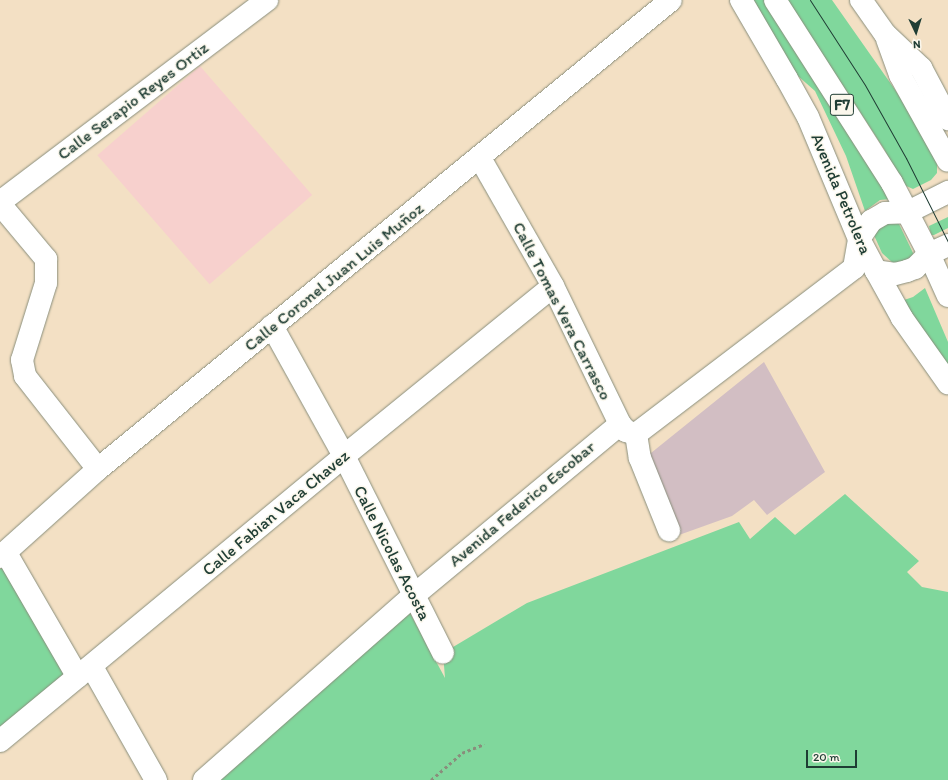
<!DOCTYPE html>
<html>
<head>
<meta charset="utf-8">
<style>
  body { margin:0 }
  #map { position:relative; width:948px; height:780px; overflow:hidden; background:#f3e0c4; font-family:Itim,sans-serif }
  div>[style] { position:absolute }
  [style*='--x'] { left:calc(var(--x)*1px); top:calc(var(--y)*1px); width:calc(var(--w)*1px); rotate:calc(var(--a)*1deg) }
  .built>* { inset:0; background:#f7d0cd; transform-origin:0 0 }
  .industrial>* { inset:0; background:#d2bec3 }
  .green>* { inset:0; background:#80d79c }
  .path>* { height:2.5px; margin-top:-1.25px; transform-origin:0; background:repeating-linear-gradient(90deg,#898e7c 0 3px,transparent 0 6px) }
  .roads { filter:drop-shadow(0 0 1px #898e7c) drop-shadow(0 0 1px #898e7c) }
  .minor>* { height:22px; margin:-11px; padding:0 11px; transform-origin:11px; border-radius:11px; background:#fff }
  .major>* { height:22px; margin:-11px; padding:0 11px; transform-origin:11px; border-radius:11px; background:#fff }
  .highway>* { height:22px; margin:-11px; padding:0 11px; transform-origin:11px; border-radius:11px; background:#fff }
  .tram>* { height:1px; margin:-0.5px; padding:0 0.5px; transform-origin:0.5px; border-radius:0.5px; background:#1f3d34 }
  span { translate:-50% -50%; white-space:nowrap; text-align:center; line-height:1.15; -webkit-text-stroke:3px #fbf7ec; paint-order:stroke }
  .shield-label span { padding:1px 3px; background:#fbf7ec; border:1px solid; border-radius:3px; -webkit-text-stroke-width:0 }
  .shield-label { font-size:16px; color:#1f3d34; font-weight:700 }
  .street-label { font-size:17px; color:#1f3d34 }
  .north { position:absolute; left:896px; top:12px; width:40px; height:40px; -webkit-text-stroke:3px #fbf7ec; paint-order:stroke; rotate:176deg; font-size:11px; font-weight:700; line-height:16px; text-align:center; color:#1f3d34 }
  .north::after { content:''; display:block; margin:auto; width:14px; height:18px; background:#1f3d34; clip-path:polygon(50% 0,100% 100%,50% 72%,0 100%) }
  .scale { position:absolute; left:806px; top:750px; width:51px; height:18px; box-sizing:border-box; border:2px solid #1f3d34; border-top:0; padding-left:5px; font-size:12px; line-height:14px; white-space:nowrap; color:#1f3d34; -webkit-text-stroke:3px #fbf7ec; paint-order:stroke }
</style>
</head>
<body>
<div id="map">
  <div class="built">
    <i style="left:200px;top:66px;width:171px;height:136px;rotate:49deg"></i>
  </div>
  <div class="industrial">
    <i style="clip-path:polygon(764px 362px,825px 472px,767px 515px,754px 500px,732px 516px,679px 535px,646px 457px)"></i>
  </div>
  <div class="green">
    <i style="clip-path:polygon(751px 0,764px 0,891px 199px,880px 200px,865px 211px,846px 156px,815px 91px,798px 76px)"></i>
    <i style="clip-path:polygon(787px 0,832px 0,917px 121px,937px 162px,937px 173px,931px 180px,913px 189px,904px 185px,884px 149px)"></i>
    <i style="clip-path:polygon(948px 217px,948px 228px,934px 235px,931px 235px,929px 226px)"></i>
    <i style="clip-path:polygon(894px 220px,899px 224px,915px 257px,894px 264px,882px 253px,873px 233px)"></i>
    <i style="clip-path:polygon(925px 288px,948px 342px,948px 367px,901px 301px,913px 297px)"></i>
    <i style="clip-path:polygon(845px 494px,919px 561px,907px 572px,922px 587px,948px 592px,948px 780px,219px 780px,410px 613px,445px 678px,443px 653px,527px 603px,739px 522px,750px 539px,775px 517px,795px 535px)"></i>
    <i style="clip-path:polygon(3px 567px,68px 676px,0 730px,0 569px)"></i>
  </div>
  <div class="path">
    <i style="--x:431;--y:780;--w:41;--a:-41.1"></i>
    <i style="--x:462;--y:753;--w:24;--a:-22"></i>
  </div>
  <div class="roads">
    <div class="minor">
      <i style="--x:861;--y:0;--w:42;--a:54.8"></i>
      <i style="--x:885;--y:34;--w:50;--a:43.4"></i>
      <i style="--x:921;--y:68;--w:58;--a:62.1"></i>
      <i style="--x:887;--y:39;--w:38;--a:70"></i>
      <i style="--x:900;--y:75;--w:98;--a:60.8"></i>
      <i style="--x:480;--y:158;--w:147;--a:60.3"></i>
      <i style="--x:553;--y:286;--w:153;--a:64.1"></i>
      <i style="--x:0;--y:202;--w:335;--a:-37.1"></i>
      <i style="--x:0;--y:204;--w:72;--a:50.1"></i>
      <i style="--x:46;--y:259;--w:24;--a:90"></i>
      <i style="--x:46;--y:283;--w:81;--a:107.3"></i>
      <i style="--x:22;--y:360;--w:16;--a:79"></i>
      <i style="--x:25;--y:376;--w:118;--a:51.9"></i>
      <i style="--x:272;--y:326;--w:149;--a:61"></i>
      <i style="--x:344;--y:456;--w:220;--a:63.3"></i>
      <i style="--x:636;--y:434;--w:24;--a:81"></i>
      <i style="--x:640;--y:458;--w:78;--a:68.1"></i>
      <i style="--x:6;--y:553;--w:143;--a:59.9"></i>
      <i style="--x:0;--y:557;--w:132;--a:-41.9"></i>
      <i style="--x:98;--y:469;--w:740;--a:-39.3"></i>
      <i style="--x:92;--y:667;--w:130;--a:60.5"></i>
      <i style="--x:0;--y:741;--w:447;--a:-39.6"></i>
      <i style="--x:344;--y:456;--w:269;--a:-39.1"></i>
      <i style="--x:204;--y:780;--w:278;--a:-41.4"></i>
      <i style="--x:413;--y:596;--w:269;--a:-39.7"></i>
      <i style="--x:620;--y:424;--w:9;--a:49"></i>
      <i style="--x:626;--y:431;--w:10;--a:17"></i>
      <i style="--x:636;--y:434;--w:274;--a:-37.3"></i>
      <i style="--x:854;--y:268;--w:29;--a:-80"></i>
    </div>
    <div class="major">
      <i style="--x:929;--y:254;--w:46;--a:65.7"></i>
      <i style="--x:876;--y:271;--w:54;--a:61"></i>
      <i style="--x:902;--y:318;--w:80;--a:54.7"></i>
    </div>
    <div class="highway">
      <i style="--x:741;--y:0;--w:91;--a:59.8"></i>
      <i style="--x:787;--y:79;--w:43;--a:61.1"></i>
      <i style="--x:808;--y:117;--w:132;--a:67.3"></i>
      <i style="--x:859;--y:239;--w:36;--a:62"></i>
      <i style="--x:876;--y:271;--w:19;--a:9"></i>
      <i style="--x:895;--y:274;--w:12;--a:-14"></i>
      <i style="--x:907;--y:271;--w:9;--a:-21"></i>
      <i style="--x:915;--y:268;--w:20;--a:-45"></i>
      <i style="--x:929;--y:254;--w:21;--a:-25"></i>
      <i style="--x:775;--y:0;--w:217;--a:57.4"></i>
      <i style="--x:892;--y:183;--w:80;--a:62.5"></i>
      <i style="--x:859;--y:239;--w:22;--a:-56"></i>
      <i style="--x:871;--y:221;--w:16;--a:-30"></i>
      <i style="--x:885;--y:213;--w:23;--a:-2"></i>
      <i style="--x:908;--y:212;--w:45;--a:-26.6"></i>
    </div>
  </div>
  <div class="tram">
    <i style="--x:810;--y:0;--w:101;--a:57.1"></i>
    <i style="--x:865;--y:85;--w:84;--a:60.7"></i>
    <i style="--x:906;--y:158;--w:94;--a:63.4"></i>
  </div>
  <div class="shield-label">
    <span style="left:842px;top:105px">F7</span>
  </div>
  <div class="street-label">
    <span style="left:133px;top:101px;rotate:-37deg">Calle Serapio Reyes Ortiz</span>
    <span style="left:841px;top:194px;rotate:67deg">Avenida Petrolera</span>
    <span style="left:334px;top:277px;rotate:-39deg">Calle Coronel Juan Luis Muñoz</span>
    <span style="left:562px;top:311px;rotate:63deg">Calle Tomas Vera Carrasco</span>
    <span style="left:522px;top:504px;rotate:-40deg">Avenida Federico Escobar</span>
    <span style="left:276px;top:513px;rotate:-40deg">Calle Fabian Vaca Chavez</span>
    <span style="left:392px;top:553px;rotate:63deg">Calle Nicolas Acosta</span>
  </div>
  <div class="north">N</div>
  <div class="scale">20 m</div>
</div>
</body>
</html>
